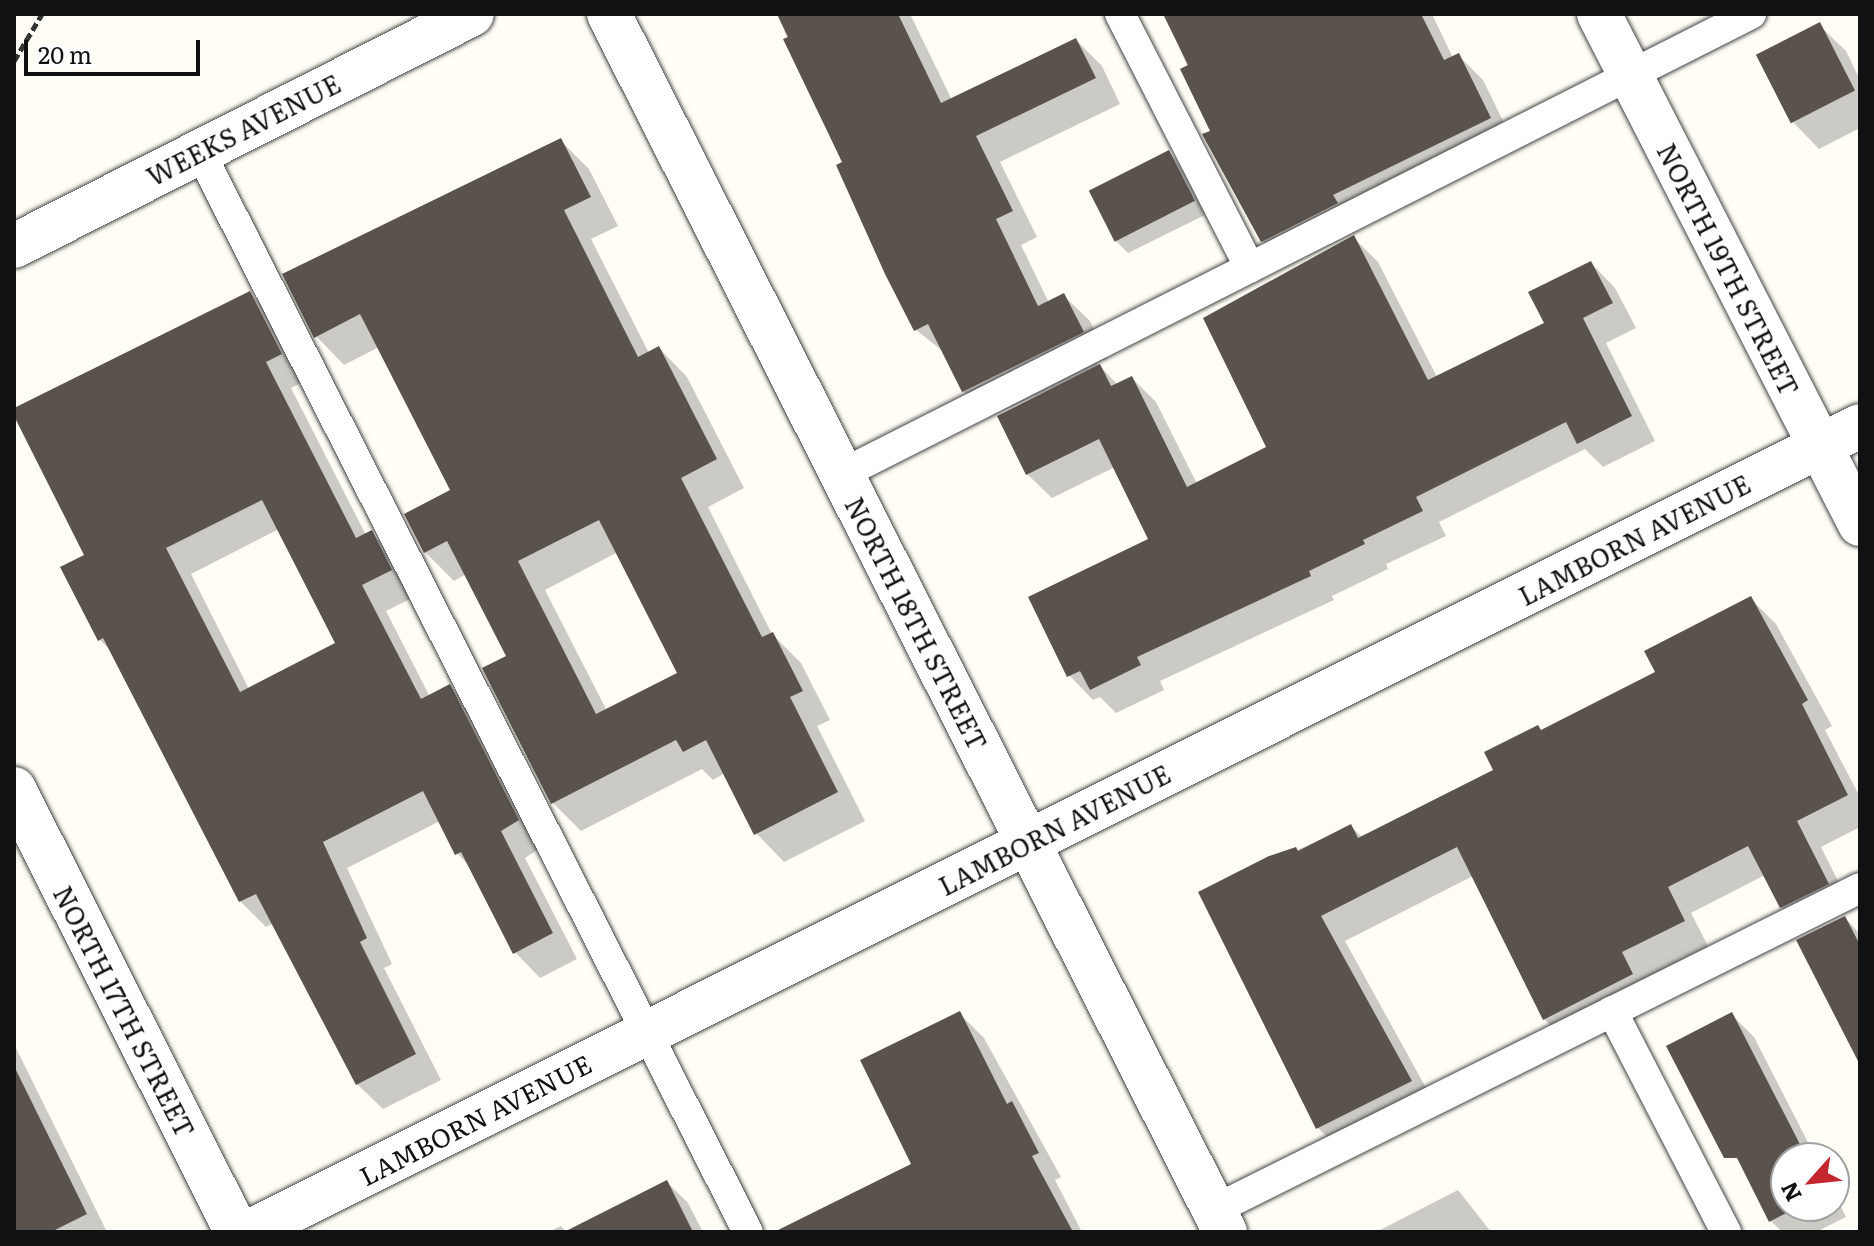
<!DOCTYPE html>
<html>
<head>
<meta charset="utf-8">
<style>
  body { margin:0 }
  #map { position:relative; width:1874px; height:1246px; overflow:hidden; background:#fffdf5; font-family:Literata,serif }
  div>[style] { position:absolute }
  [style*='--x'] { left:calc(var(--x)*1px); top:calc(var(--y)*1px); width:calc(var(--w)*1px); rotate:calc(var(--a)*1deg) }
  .shadow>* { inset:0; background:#0003 }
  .building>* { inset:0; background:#5a524d; transform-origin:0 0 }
  .path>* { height:5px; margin-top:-2.5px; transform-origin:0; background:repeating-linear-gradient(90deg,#333 0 8px,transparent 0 12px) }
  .roads { filter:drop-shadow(0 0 2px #444) drop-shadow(0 0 2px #444) }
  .lane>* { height:30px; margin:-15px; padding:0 15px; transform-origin:15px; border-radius:15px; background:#fff }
  .street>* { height:44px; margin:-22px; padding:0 22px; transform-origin:22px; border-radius:22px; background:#fff }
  span { translate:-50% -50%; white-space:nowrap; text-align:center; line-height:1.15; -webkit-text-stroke:8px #fff; paint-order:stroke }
  .street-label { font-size:26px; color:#111 }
  .frame { position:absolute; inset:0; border:16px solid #111; pointer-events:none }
  .north { position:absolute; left:1770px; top:1142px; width:80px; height:80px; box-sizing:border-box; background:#fff; border:2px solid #a0a0a0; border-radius:50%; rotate:243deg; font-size:22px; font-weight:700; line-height:32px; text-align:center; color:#111 }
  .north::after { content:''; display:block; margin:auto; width:28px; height:36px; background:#c4262e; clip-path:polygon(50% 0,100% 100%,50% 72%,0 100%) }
  .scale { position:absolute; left:24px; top:40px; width:176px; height:36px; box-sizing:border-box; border:4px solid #111; border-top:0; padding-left:10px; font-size:24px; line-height:28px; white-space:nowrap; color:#111; -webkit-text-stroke:6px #fff; paint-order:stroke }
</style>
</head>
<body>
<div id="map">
  <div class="shadow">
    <i style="clip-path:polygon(777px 14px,910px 14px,952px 100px,1076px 40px,1102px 66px,1120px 104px,1000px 162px,1037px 237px,1021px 245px,1049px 303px,1064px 296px,1090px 321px,1108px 358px,1097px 363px,1118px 385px,1132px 378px,1156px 402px,1197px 484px,1269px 448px,1354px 238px,1378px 262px,1437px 377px,1547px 324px,1591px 263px,1615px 288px,1636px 328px,1606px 343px,1655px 441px,1603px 467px,1585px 449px,1439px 522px,1446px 536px,1386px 564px,1388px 569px,1332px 596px,1334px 600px,1160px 681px,1164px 690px,1116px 713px,1100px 697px,1093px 700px,1069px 675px,1150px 540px,1115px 467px,1052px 498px,1027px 474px,1080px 376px,989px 417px,963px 391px,945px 353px,915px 329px)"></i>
    <i style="clip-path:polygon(1165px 14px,1432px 14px,1453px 58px,1458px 55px,1483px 80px,1514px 143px,1287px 266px,1262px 241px)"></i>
    <i style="clip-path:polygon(1819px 25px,1846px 51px,1860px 80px,1860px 128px,1819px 149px,1793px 122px,1759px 56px)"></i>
    <i style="clip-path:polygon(evenodd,561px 141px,589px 169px,618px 226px,591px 239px,649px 353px,659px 348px,687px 377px,744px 488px,708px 507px,772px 634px,801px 663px,830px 720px,817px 726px,865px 821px,784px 862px,756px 833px,725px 773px,713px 780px,702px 769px,581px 831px,552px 802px,508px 657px,466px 574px,454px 581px,425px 552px,452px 491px,379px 347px,344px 365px,316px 336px,561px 141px,618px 552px,680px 674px,607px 711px,545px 590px,618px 552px)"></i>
    <i style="clip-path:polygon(1169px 152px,1182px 166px,1207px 214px,1128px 253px,1114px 239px,1090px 190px)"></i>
    <i style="clip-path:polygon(evenodd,250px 293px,275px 319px,307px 380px,291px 388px,366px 535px,371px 533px,397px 558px,416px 596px,386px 611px,430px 697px,450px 687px,475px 712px,543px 846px,525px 858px,577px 959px,540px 978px,515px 952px,472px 869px,457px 853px,440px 821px,347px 868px,392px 964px,384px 968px,441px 1080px,383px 1109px,357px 1084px,274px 923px,266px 927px,240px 901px,113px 653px,100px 640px,87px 556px,14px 412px,250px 293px,279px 529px,338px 644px,249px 689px,191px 574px,279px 529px)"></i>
    <i style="clip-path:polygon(1751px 599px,1776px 624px,1832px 726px,1825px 730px,1860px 797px,1860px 827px,1821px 847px,1852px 909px,1807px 932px,1781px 907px,1765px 875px,1691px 913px,1708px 946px,1646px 978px,1570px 1044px,1544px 1019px,1473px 876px,1345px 941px,1436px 1106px,1343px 1153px,1318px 1128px,1200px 893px,1351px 826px,1363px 838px,1495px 770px,1542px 732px,1657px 673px)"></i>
    <i style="clip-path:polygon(1845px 918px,1860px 934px,1860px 1040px)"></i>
    <i style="clip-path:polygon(959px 1013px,984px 1038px,1061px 1177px,1055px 1180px,1082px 1232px,795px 1232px,913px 1165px)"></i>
    <i style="clip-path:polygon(1732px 1015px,1754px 1037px,1816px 1158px,1786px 1158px,1786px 1206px,1834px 1206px,1834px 1193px,1846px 1217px,1816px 1232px,1782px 1232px,1771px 1221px,1731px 1142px)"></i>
    <i style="clip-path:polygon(14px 1044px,107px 1232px,14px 1232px)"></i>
    <i style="clip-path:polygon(667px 1182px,688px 1203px,703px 1232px,569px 1232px)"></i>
    <i style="clip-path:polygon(1458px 1190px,1491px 1232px,1376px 1232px)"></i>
    <i style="clip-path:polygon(561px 1226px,566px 1232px,549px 1232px)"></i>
  </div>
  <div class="building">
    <i style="clip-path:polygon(777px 14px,898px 14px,941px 103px,1076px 38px,1096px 78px,976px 136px,1013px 211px,996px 219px,1038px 306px,1064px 293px,1084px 332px,962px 392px,928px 324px,914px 331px,885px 274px,836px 165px,842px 162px,783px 39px,788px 37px)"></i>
    <i style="clip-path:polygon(1163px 14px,1421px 14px,1444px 60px,1459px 53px,1491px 118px,1333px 195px,1338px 203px,1261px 242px,1202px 134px,1210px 131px,1180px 69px,1188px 65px)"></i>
    <i style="left:1820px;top:22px;width:77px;height:72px;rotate:63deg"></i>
    <i style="clip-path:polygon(evenodd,561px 138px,591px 197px,564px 210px,638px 357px,659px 346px,717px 459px,681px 478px,762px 637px,773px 632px,803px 691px,790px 697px,838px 792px,754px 835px,706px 740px,683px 752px,676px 740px,551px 804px,482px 668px,506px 656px,447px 541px,424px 553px,404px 514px,450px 490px,360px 314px,314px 338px,282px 274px,561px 138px,599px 520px,677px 673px,596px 714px,518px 561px,599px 520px)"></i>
    <i style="left:1169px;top:150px;width:57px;height:90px;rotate:63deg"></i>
    <i style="clip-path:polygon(1354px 235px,1428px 380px,1544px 323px,1528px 292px,1591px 261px,1613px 303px,1583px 318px,1632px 416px,1577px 444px,1566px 422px,1416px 497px,1423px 511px,1363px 540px,1365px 544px,1309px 571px,1311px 576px,1137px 657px,1141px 665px,1090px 690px,1080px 671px,1067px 677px,1028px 597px,1148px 539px,1099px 439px,1026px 475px,997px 416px,1100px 364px,1111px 386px,1132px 376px,1187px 487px,1266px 447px,1203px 318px)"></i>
    <i style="clip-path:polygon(evenodd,250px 291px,282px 354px,266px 362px,356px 538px,372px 530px,392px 570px,362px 585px,421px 699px,450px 684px,519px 820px,501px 831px,553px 933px,513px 954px,461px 852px,455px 855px,423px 791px,323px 842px,367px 938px,360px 942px,416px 1054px,356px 1085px,256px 894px,239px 902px,103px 638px,98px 641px,60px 567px,84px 555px,14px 416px,14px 408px,250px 291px,262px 500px,335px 643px,240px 692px,166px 548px,262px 500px)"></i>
    <i style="clip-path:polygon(1751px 596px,1808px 700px,1802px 704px,1848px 795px,1797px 821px,1829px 884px,1780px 908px,1748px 846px,1668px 887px,1685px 921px,1622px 952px,1633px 974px,1543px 1020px,1457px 847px,1321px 916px,1412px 1081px,1316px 1129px,1198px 892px,1269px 856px,1296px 847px,1298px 851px,1351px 824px,1358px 838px,1493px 770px,1484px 752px,1538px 725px,1541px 730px,1655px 672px,1644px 651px)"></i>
    <i style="clip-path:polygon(1845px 916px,1860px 945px,1860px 1065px,1796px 940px)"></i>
    <i style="clip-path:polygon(960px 1011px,1007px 1104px,1012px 1101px,1039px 1153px,1032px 1156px,1073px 1232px,774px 1232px,911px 1164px,860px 1060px)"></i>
    <i style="clip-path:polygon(1732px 1012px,1807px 1158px,1786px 1158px,1786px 1206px,1800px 1206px,1769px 1222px,1737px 1158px,1724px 1158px,1666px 1046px)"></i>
    <i style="clip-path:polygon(14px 1066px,87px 1214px,51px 1232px,14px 1232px)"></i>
    <i style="clip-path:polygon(667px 1180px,693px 1232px,564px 1232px)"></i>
  </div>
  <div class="path">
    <i style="--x:14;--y:61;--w:55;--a:-59.2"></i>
  </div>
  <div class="roads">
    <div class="lane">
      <i style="--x:1120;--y:14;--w:285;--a:62.9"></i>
      <i style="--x:199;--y:150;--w:1213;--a:63.1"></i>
      <i style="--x:842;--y:474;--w:1019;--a:-26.84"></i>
      <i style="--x:1612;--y:1011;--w:249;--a:62.7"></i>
      <i style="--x:1214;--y:1210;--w:722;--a:-26.49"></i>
    </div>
    <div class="street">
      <i style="--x:609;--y:14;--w:1365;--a:63.17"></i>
      <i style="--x:1599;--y:14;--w:573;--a:62.9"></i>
      <i style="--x:14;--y:246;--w:513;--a:-26.86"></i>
      <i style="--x:14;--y:789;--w:496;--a:63.3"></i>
      <i style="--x:249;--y:1232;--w:1801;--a:-26.58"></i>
    </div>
  </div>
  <div class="street-label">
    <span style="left:243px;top:129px;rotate:-27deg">WEEKS AVENUE</span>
    <span style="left:1729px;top:269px;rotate:63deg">NORTH 19TH STREET</span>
    <span style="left:1634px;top:539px;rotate:-27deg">LAMBORN AVENUE</span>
    <span style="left:917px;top:623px;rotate:63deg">NORTH 18TH STREET</span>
    <span style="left:1054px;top:829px;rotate:-27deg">LAMBORN AVENUE</span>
    <span style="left:125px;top:1011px;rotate:63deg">NORTH 17TH STREET</span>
    <span style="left:475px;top:1119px;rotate:-27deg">LAMBORN AVENUE</span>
  </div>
  <div class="frame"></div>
  <div class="north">N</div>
  <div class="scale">20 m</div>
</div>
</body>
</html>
